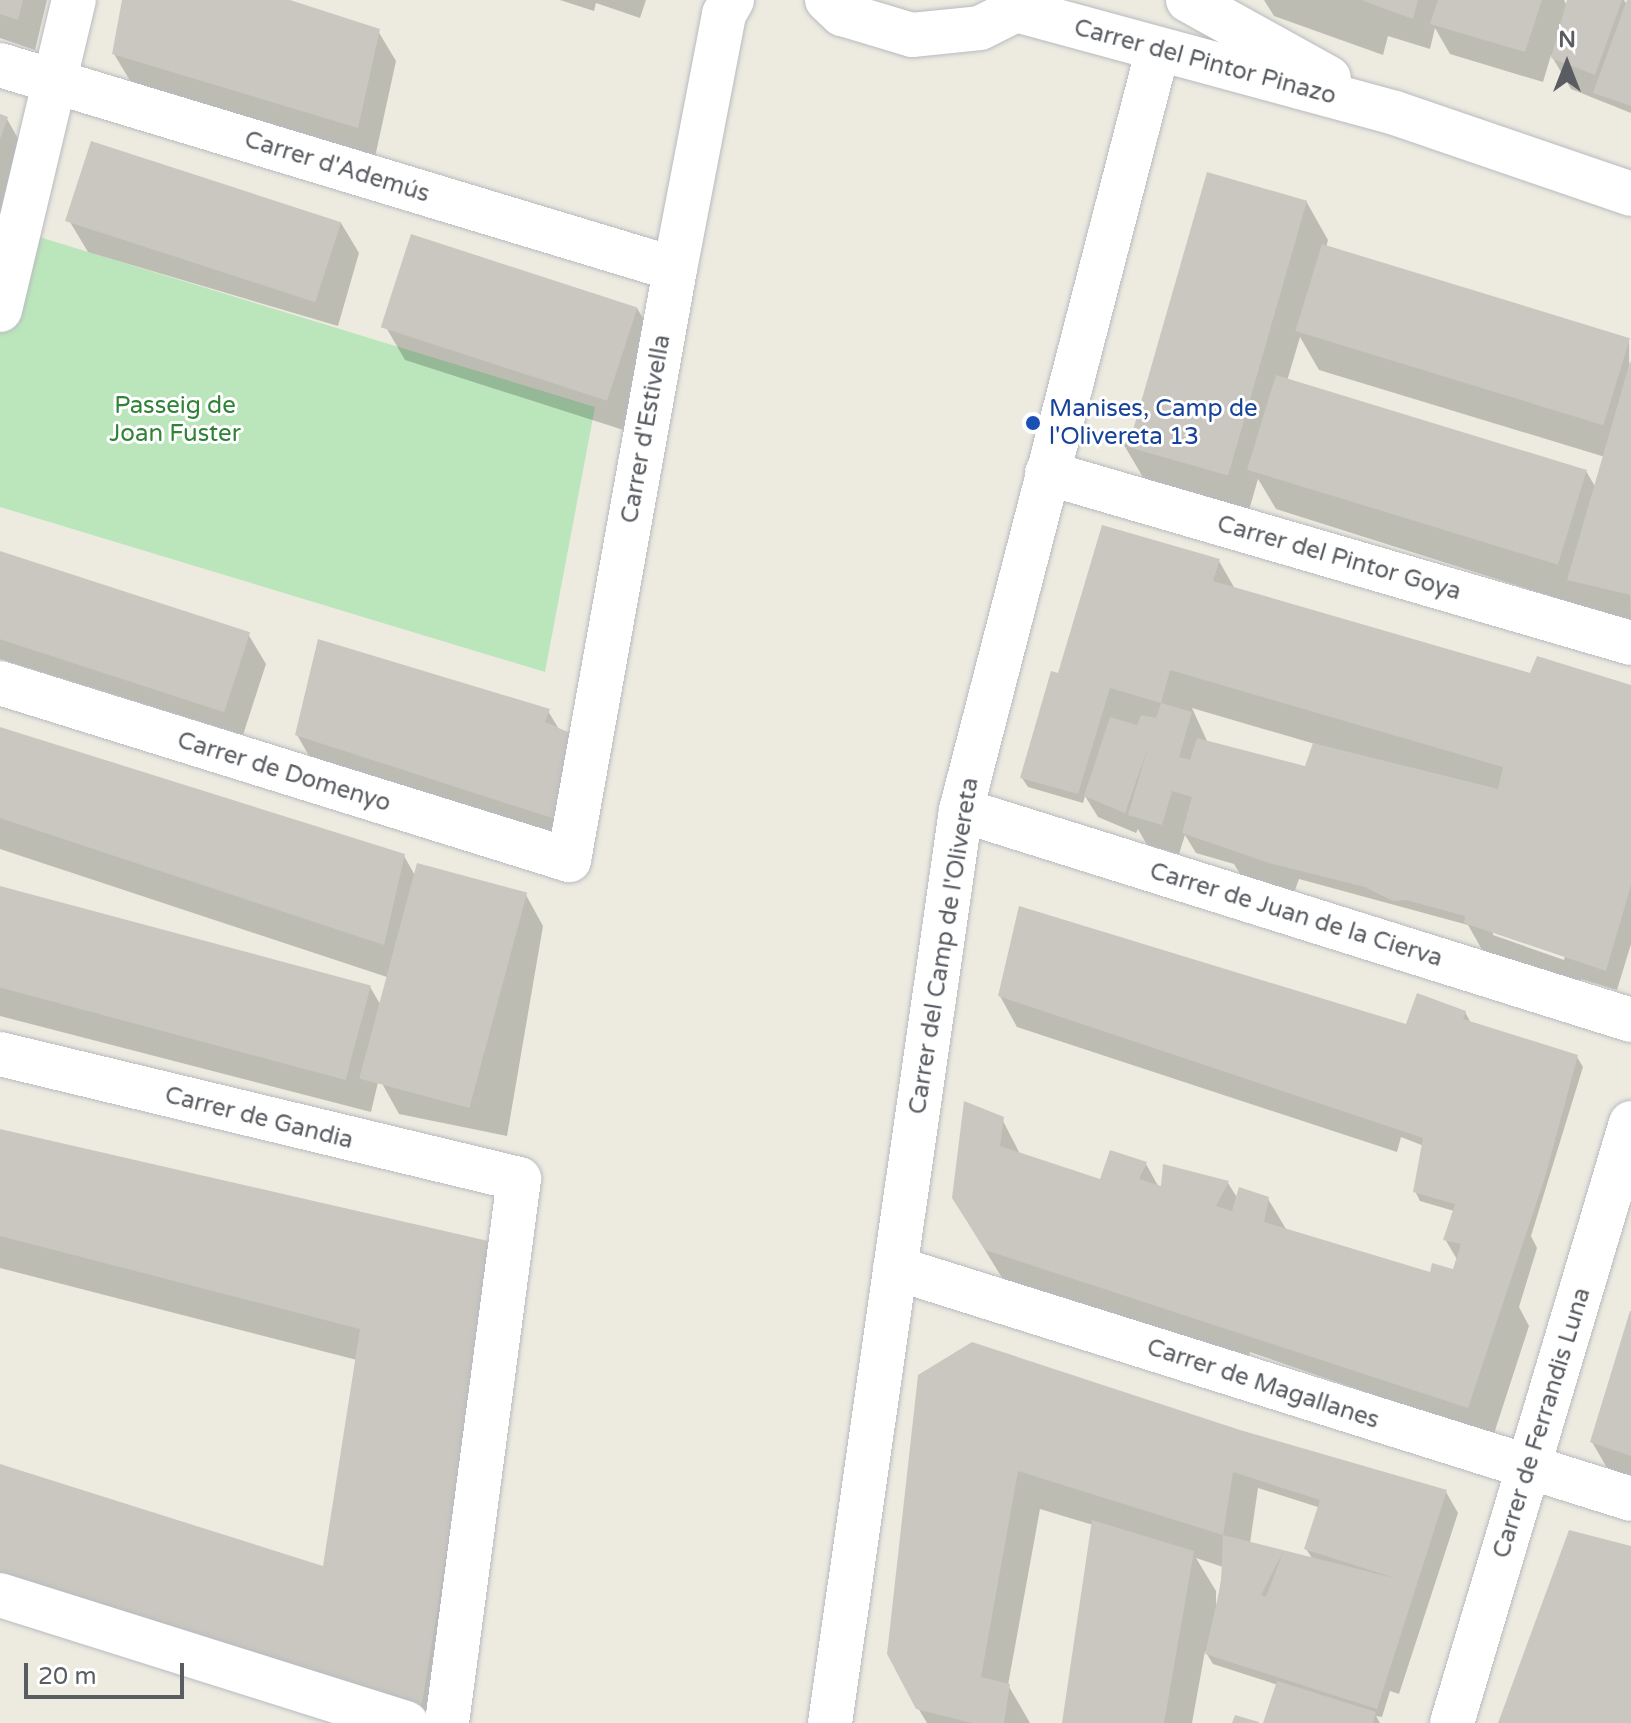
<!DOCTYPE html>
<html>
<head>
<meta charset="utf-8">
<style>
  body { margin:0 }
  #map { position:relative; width:1631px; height:1723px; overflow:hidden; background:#edebe0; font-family:"Varela Round",sans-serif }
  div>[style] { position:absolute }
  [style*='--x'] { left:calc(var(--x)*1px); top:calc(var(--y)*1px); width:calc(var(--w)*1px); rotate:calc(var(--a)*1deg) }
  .green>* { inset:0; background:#bbe6bc }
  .shadow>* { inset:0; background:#0003 }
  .building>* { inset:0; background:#cac7c0; transform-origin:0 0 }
  .roads { filter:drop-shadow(0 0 2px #b8bbc0) drop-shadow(0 0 2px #b8bbc0) }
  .street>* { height:44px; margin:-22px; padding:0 22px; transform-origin:22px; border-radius:22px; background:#fff }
  .secondary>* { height:44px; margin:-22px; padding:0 22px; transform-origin:22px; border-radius:22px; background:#fff }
  .dots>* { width:22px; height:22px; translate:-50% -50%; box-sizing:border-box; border:4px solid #fff; border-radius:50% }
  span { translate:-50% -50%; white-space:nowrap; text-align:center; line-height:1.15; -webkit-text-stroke:6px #fff; paint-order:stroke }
  .street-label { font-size:24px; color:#595d62 }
  .park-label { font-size:24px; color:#308336 }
  .transit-label { font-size:24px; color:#164399 }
  .left { translate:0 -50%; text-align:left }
  .north { position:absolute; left:1527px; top:24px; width:80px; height:80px; -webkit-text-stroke:6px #fff; paint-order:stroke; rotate:0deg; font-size:22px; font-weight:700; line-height:32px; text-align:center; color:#595d62 }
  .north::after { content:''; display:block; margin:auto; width:28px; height:36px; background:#595d62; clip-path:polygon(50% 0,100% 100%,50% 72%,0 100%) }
  .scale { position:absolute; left:24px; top:1663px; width:160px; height:36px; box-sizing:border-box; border:4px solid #595d62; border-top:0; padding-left:10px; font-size:24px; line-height:28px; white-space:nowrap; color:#595d62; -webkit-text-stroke:6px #fff; paint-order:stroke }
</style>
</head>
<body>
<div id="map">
  <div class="green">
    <i style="clip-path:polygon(0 225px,595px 407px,545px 672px,0 507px)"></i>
  </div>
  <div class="shadow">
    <i style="clip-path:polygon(0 0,47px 0,35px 50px,0 38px)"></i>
    <i style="clip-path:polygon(124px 0,284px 0,378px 31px,396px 61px,375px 157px,132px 84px,114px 54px)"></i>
    <i style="clip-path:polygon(560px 0,646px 0,640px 18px,596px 3px,594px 11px)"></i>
    <i style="clip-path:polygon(1264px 0,1564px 0,1567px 6px,1569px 0,1624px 0,1627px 5px,1631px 0,1631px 113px,1571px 89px,1551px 55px,1543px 82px,1450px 54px,1435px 28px,1430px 49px,1388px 36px,1383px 55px,1274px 16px)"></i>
    <i style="clip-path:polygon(0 117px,7px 119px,24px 149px,0 220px)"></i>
    <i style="clip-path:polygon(evenodd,1306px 201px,1328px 240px,1326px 248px,1629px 339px,1631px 628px,1592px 619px,1585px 607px,1276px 509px,1258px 479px,1247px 517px,1147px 484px,1124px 445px,1306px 201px,1300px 337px,1319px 370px,1605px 457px,1596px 488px,1586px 471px,1287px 381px,1300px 337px)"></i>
    <i style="clip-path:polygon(70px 222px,341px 223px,359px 253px,338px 326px,88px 252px)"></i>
    <i style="clip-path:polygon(637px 308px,655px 339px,636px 434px,405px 360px,387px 329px)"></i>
    <i style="clip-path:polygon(0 553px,248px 634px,266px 664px,243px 735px,0 659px)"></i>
    <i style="clip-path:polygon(evenodd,1219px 561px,1235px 589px,1531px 675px,1631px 687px,1631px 944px,1617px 990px,1581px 979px,1577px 993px,1489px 962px,1468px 925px,1299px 879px,1291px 901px,1245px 882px,1234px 864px,1196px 853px,1185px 835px,1179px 854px,1147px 845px,1138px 829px,1136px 833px,1098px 817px,1085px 796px,1083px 803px,1028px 787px,1022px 778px,1063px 677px,1219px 561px,1192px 708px,1315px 744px,1306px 769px,1208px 743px,1192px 708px,1219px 561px,1493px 931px,1565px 956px,1564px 960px,1493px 935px,1493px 931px)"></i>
    <i style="clip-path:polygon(548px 711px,560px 731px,575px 850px,315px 766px,297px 735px)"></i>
    <i style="clip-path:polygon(0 729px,404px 856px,417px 879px,526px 895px,543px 926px,507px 1136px,399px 1114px,379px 1078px,371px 1112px,0 1016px,0 888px,370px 987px,392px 1024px,399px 981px,0 849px)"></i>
    <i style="clip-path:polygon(1000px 996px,1404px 1026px,1465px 1012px,1471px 1023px,1577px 1057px,1583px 1067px,1531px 1236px,1537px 1248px,1519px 1307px,1529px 1326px,1490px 1446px,1409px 1407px,1250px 1352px,1248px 1360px,1004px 1281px,972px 1229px,1002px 1119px,1020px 1154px,1101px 1182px,1146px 1164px,1162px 1193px,1165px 1167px,1228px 1183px,1238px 1199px,1268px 1199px,1286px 1229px,1430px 1277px,1455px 1271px,1458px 1261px,1445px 1239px,1454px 1211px,1420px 1201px,1415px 1191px,1424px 1146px,1401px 1137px,1397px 1152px,1017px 1027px)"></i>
    <i style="clip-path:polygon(0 1131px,496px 1245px,447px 1723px,365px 1723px,0 1466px,325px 1568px,357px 1360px,0 1268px)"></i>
    <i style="clip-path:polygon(1631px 1315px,1631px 1481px,1610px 1473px,1592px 1442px)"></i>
    <i style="clip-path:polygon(evenodd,920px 1376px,1239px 1432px,1446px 1492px,1458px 1513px,1399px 1694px,1390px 1691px,1382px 1717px,1376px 1716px,1380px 1723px,1266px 1723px,1278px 1685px,1213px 1664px,1205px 1651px,1192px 1723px,1064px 1723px,1093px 1525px,1040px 1509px,1008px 1685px,1030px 1723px,927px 1723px,918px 1708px,920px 1376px,1258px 1488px,1321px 1508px,1306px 1549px,1312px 1558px,1250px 1543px,1258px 1488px,920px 1376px,1196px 1558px,1223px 1567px,1216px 1612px,1216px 1591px,1196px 1558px)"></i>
  </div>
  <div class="building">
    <i style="clip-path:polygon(0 0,23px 0,18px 20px,0 14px)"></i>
    <i style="clip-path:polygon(122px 0,290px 0,380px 29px,358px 128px,112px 54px)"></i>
    <i style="clip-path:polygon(1361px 0,1418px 0,1413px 19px)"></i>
    <i style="clip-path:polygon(1438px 0,1542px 0,1525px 52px,1430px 24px)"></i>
    <i style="clip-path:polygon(1567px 0,1622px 0,1595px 75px,1551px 58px)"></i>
    <i style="clip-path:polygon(1627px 0,1631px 0,1631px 106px,1593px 93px)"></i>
    <i style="clip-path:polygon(0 114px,8px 117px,0 139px)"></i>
    <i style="left:91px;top:141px;width:263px;height:84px;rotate:18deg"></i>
    <i style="left:1207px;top:172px;width:104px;height:286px;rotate:16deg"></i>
    <i style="left:411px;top:234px;width:238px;height:98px;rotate:18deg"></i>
    <i style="left:1322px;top:244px;width:322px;height:91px;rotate:17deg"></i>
    <i style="clip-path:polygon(1630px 362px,1631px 362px,1631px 595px,1567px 580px)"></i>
    <i style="left:1276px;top:375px;width:325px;height:99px;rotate:17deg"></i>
    <i style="clip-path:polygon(1102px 525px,1220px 559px,1213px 581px,1530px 673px,1537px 656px,1631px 685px,1631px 885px,1606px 971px,1464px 923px,1465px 916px,1406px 900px,1393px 901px,1365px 887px,1269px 863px,1182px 833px,1192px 797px,1172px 791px,1162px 825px,1128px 815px,1148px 747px,1125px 813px,1084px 796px,1110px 717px,1137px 725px,1141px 715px,1156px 718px,1161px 703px,1192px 712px,1179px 757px,1190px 760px,1197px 738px,1305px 766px,1313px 743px,1498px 789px,1503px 767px,1170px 670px,1161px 703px,1110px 688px,1078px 794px,1020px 778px,1051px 671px,1058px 673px)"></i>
    <i style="left:0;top:551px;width:263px;height:84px;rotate:18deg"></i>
    <i style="clip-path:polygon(318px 639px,550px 709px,545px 722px,570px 733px,558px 820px,295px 735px)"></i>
    <i style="clip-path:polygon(0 727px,405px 854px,384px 945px,0 818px)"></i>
    <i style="left:417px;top:863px;width:114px;height:223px;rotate:15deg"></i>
    <i style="left:0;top:886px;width:384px;height:98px;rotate:15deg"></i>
    <i style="clip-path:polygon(1019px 906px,1406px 1024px,1417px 993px,1466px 1011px,1463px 1019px,1578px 1055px,1545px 1177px,1468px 1408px,985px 1250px,952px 1198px,964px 1101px,1004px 1117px,1000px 1146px,1100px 1179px,1110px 1150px,1147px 1162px,1139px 1179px,1161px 1186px,1163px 1164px,1229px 1181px,1216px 1206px,1232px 1211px,1239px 1187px,1269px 1197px,1264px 1222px,1430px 1272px,1432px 1263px,1453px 1269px,1461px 1244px,1443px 1240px,1455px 1204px,1413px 1192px,1423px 1138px,998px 996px)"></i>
    <i style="clip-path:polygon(0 1129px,497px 1243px,421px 1710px,0 1577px,0 1464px,323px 1566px,360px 1329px,0 1236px)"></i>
    <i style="clip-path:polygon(1630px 1311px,1631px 1311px,1631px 1456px,1590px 1442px)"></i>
    <i style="clip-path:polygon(evenodd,972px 1342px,1240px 1430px,1447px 1490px,1377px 1709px,1205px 1654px,1221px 1583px,1223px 1535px,1398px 1579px,1304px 1549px,1320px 1500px,1233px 1472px,1223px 1535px,1018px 1471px,981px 1677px,1010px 1684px,1004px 1723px,972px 1723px,916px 1709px,887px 1654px,918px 1375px,972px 1342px,1283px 1552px,1266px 1597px,1261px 1595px,1283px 1552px)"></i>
    <i style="clip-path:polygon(1092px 1520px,1194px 1551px,1164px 1723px,1062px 1723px)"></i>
    <i style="clip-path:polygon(1569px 1530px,1631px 1546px,1631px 1723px,1498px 1723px)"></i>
    <i style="clip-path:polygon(1277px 1681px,1376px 1712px,1373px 1723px,1263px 1723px)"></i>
    <i style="clip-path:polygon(1235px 1715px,1259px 1722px,1259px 1723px,1232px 1723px)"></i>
  </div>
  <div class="roads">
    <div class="street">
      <i style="--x:0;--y:65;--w:705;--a:16.82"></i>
      <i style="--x:0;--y:310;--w:319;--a:-76.6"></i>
      <i style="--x:1047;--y:473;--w:608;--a:16.23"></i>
      <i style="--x:0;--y:683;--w:596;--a:17.28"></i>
      <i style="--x:569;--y:860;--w:600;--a:-79.83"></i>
      <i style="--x:675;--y:269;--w:260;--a:-79.1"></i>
      <i style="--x:724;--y:14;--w:16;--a:-60"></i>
      <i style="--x:961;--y:810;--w:702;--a:17.4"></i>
      <i style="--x:0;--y:1054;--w:534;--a:13.54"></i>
      <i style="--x:519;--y:1179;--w:549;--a:97.54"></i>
      <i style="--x:895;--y:1268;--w:771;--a:17.42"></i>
      <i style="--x:0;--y:1595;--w:426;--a:17.5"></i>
      <i style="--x:830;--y:1723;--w:922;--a:-81.83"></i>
      <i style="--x:961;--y:810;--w:786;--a:-75.49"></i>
      <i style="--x:1452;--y:1723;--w:626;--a:-73.39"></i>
    </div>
    <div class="secondary">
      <i style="--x:827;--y:0;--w:21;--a:43"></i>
      <i style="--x:842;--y:14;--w:73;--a:16.7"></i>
      <i style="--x:912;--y:35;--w:68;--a:-5.9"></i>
      <i style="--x:980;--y:28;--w:40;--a:-26.6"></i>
      <i style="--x:1016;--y:10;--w:393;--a:15.2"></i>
      <i style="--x:1395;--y:113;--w:250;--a:18.9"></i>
      <i style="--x:1188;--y:0;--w:161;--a:29"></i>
    </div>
  </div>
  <div class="dots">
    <i style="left:1033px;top:423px;background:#1a4fb4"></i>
  </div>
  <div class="street-label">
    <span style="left:1205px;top:62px;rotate:15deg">Carrer del Pintor Pinazo</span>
    <span style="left:337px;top:167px;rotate:17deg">Carrer d'Ademús</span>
    <span style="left:646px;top:429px;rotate:-80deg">Carrer d'Estivella</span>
    <span style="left:1339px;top:558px;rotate:16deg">Carrer del Pintor Goya</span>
    <span style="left:284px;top:772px;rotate:17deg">Carrer de Domenyo</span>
    <span style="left:1296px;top:915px;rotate:17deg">Carrer de Juan de la Cierva</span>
    <span style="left:944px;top:946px;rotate:-81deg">Carrer del Camp de l'Olivereta</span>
    <span style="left:259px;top:1118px;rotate:14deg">Carrer de Gandia</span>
    <span style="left:1263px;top:1384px;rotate:18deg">Carrer de Magallanes</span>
    <span style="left:1542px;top:1423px;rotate:-73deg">Carrer de Ferrandis Luna</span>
  </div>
  <div class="park-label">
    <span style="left:175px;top:420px">Passeig de<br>Joan Fuster</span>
  </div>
  <div class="transit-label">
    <span class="left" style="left:1049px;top:423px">Manises, Camp de<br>l'Olivereta 13</span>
  </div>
  <div class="north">N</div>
  <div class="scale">20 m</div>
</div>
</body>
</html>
